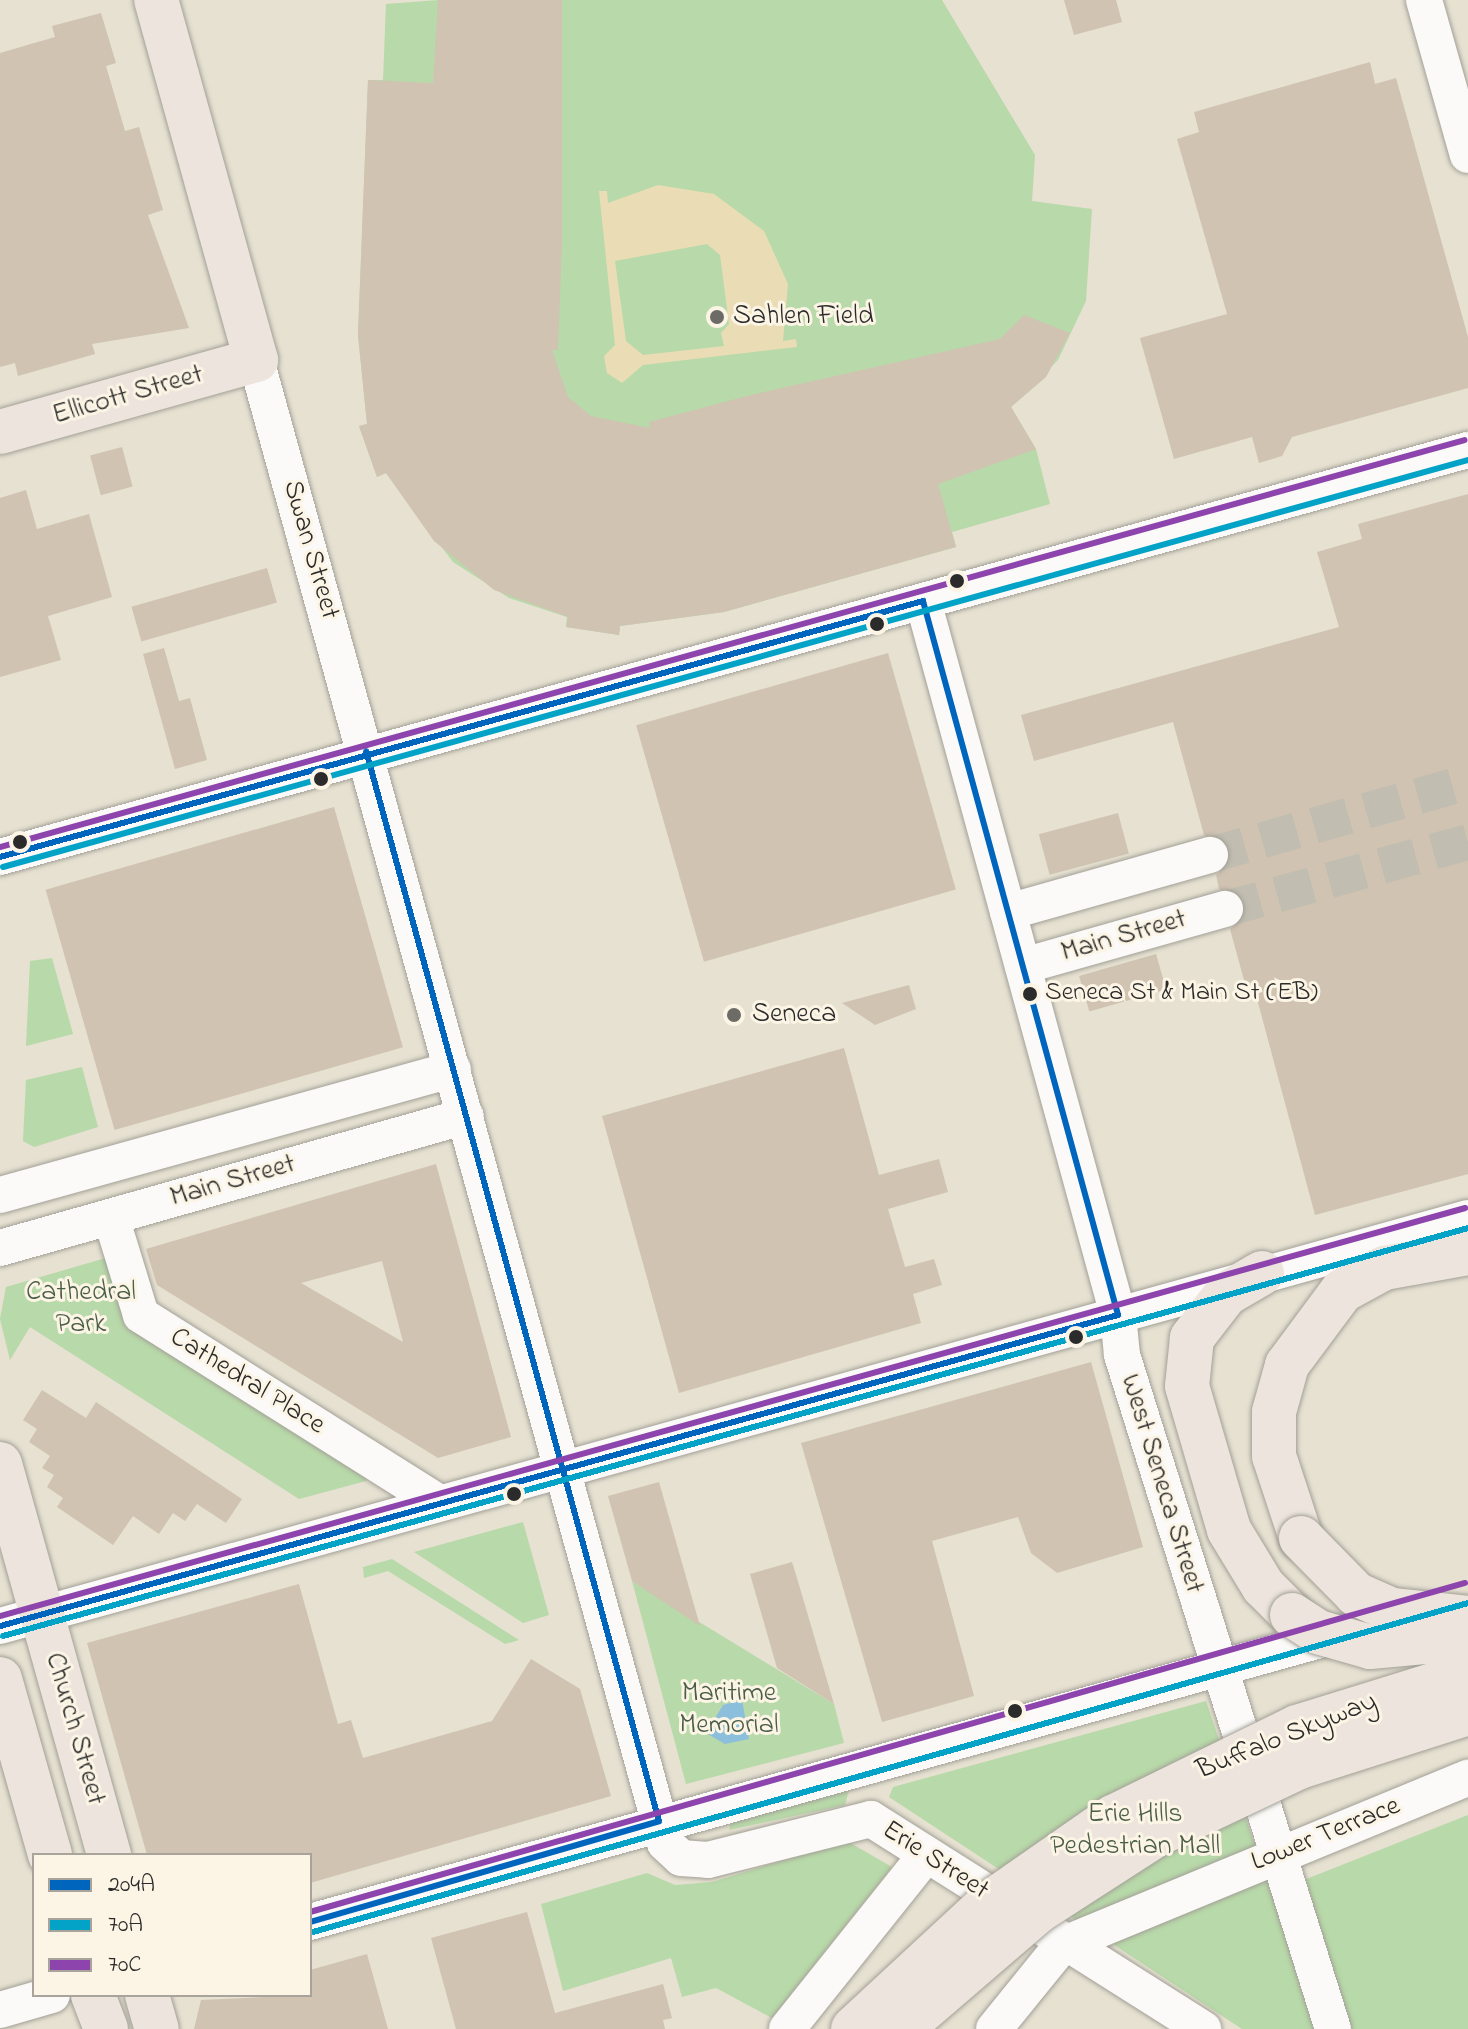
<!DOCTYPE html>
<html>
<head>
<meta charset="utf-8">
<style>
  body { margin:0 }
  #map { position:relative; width:1468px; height:2029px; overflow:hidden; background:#e6e1d1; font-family:"Indie Flower",sans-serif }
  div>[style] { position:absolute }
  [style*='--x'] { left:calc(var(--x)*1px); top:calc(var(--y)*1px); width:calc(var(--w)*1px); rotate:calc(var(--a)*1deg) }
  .green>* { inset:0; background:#b8d9a9 }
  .sand>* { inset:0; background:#eaddb5 }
  .water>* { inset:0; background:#8cbfdb }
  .building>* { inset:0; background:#d0c3b2; transform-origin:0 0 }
  .minor-tunnel>* { height:36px; margin-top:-18px; transform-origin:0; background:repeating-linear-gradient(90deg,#c1bdb0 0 36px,transparent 0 54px) }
  .roads { filter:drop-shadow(0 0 2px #a2a097) drop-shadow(0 0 2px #a2a097) }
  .minor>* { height:36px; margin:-18px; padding:0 18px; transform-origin:18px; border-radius:18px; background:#fbfaf8 }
  .major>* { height:44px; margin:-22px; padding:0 22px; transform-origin:22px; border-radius:22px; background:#ede5dd }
  .highway>* { height:44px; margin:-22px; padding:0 22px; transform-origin:22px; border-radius:22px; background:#ede5dd }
  .bridges { filter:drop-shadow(0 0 2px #a2a097) drop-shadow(0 0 2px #a2a097) }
  .highway-bridge>* { height:44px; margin:-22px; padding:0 22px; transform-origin:22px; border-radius:22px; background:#ede5dd }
  .bus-1>* { height:6px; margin:-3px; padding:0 3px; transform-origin:3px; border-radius:3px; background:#0065bd }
  .bus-2>* { height:6px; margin:-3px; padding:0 3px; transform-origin:3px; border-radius:3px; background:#02a3c6 }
  .bus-3>* { height:6px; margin:-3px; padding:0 3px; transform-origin:3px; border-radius:3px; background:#8e44ad }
  .dots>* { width:22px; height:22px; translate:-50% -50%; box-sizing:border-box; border:4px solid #fcf5e5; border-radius:50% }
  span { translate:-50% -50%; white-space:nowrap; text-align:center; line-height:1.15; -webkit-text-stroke:6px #fcf5e5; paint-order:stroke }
  .bus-label { font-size:26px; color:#2b2b2b }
  .left { translate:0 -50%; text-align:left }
  .poi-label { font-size:28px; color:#2b2b2b }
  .street-label { font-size:28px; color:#2b2b2b }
  .park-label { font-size:28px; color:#4a5d47 }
  .legend { position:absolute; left:32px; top:1853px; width:280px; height:144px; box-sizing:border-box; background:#fcf5e5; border:2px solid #a8a49b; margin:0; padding:10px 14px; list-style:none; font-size:24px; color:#2b2b2b }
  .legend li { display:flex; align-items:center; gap:16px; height:40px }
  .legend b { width:40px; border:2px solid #a8a49b }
</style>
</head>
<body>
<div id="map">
  <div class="green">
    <i style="clip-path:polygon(439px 0,942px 0,1035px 155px,1032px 201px,1092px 209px,1086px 301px,1058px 360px,1011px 407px,1036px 449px,1050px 504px,952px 532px,956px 547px,724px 612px,620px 626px,619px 635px,566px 627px,567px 617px,509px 598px,453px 562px,386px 473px,377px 477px,359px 426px,367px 424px,358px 335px,368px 80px,383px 80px,386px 4px)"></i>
    <i style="clip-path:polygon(52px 958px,73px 1034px,26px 1046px,30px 961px)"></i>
    <i style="clip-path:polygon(82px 1067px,98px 1127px,34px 1147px,23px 1141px,26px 1080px)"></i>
    <i style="clip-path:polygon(109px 1257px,129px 1322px,368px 1473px,366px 1481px,299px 1499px,30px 1327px,10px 1360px,0 1319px,6px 1287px)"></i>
    <i style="clip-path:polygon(523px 1522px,549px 1615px,523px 1623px,414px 1552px)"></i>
    <i style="clip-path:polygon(392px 1559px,519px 1640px,505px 1644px,388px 1571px,364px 1578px,363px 1567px)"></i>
    <i style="clip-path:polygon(632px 1581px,834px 1704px,844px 1743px,686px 1784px)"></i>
    <i style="clip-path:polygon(1206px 1701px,1271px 1893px,1468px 1815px,1468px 2029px,1242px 2029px,889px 1797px,893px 1787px)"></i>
    <i style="clip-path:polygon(849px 1790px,845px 1805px,729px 1830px,731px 1821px)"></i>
    <i style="clip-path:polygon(847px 1841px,892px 1867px,772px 2018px,716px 1988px,682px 1997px,671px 1958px,563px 1991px,541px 1904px,647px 1873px,675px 1885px,712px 1882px)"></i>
  </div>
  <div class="sand">
    <i style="clip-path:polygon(evenodd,658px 185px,714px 194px,764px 231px,788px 284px,783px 341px,796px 339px,797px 347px,643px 365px,622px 383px,607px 373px,604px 356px,615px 345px,599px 191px,607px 191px,608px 203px,658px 185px,707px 244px,720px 255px,729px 324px,721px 333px,724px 346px,643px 355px,626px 341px,615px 261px,707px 244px)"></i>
  </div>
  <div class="water">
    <i style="clip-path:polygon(742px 1700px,749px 1739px,725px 1744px,706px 1733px,723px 1705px)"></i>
  </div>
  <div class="building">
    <i style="clip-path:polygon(438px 0,562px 0,562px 244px,558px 350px,552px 350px,568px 397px,591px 416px,650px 428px,649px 422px,751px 395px,1000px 339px,1024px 315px,1070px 333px,1046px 377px,1011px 407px,1036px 449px,938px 484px,956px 547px,724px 612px,620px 626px,619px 635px,566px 627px,568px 617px,494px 590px,434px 541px,386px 473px,377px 477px,359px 426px,367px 424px,358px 335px,368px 80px,433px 83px)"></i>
    <i style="clip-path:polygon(1064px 0,1116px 0,1122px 22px,1074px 35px)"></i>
    <i style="clip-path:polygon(101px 13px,116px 63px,106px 66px,125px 131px,139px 127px,163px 210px,148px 215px,189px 328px,92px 344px,95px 354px,18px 376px,15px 363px,0 367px,0 53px,55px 37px,52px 26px)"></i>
    <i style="clip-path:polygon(1370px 62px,1375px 84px,1396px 78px,1468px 337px,1468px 388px,1292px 437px,1282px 456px,1259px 463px,1252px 437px,1174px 459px,1140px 338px,1227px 314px,1177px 139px,1199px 132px,1194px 112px)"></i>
    <i style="left:122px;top:447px;width:41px;height:33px;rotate:75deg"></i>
    <i style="clip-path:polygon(26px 490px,37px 529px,89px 514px,112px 597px,48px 616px,61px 660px,0 677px,0 498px)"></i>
    <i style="clip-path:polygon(1468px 494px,1468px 1174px,1315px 1215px,1253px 984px,1244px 980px,1230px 929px,1245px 915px,1245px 903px,1219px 889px,1216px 875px,1230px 861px,1230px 849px,1204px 835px,1173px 722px,1034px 761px,1021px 715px,1339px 627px,1317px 552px,1362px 539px,1358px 524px)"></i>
    <i style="left:267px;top:568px;width:36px;height:141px;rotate:74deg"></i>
    <i style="clip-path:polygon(164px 648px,179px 701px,190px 698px,207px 760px,175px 769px,143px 654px)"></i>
    <i style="left:888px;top:653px;width:246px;height:262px;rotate:74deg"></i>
    <i style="left:334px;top:807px;width:250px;height:300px;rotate:74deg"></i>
    <i style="left:1118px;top:813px;width:42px;height:82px;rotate:75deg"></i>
    <i style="left:1156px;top:954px;width:37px;height:80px;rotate:74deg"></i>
    <i style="clip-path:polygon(909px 985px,916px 1009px,875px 1025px,842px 1003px)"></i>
    <i style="clip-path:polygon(844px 1048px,879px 1175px,939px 1159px,948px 1192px,888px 1209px,905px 1267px,934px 1259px,942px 1285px,913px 1294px,921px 1323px,679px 1393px,602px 1116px)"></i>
    <i style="clip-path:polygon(evenodd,436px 1164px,511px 1437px,438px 1458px,157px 1285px,146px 1249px,436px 1164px,382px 1261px,403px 1342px,301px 1283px,382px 1261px)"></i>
    <i style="clip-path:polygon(1091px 1362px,1143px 1547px,1057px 1573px,1031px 1553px,1018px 1517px,932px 1541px,974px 1696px,882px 1722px,801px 1443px)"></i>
    <i style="clip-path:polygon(42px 1390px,86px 1418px,96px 1402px,242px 1499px,226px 1523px,197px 1504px,185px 1521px,173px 1513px,159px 1534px,133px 1516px,113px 1545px,57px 1507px,63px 1498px,47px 1487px,54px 1475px,42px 1468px,50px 1456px,29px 1442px,37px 1429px,23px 1420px)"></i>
    <i style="clip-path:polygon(659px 1482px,700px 1626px,632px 1581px,608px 1496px)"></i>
    <i style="clip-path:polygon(792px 1562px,797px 1578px,834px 1704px,777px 1668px,750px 1574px)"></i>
    <i style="clip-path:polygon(299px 1584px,338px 1724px,351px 1720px,363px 1758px,492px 1721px,531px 1659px,580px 1689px,611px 1796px,310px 1883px,310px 1855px,147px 1855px,87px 1643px)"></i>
    <i style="clip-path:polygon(527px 1912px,555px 2013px,663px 1984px,672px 2018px,663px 2020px,665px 2029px,456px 2029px,431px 1938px)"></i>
    <i style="clip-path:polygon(367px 1954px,388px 2029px,194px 2029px,201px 2000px,310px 1995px,310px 1970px)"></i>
  </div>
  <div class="minor-tunnel">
    <i style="--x:1210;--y:855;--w:268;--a:-15.8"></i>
    <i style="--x:1225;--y:909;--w:252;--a:-15.4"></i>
  </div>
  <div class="roads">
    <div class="minor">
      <i style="--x:1424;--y:0;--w:161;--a:74.2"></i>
      <i style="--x:256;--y:360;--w:1538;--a:74.58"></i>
      <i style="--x:665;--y:1843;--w:22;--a:43"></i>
      <i style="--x:681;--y:1858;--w:27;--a:4"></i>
      <i style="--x:708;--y:1860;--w:168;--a:-14.1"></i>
      <i style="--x:871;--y:1819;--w:393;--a:32.3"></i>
      <i style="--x:923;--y:601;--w:740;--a:74.72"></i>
      <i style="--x:1118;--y:1315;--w:40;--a:84.3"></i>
      <i style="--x:1122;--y:1355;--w:706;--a:72.62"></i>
      <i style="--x:0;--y:857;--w:1523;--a:-15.5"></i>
      <i style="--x:1008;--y:912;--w:210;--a:-15.8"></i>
      <i style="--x:1023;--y:966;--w:210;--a:-15.8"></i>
      <i style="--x:0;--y:1195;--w:470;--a:-15.5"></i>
      <i style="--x:111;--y:1217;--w:102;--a:73"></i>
      <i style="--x:141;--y:1315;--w:352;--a:32.2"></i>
      <i style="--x:0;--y:1248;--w:484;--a:-15.8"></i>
      <i style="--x:0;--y:1626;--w:1524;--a:-15.53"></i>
      <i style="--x:310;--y:1922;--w:1075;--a:-15.6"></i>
      <i style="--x:0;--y:2010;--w:54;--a:-16.1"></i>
      <i style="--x:787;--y:2029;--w:223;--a:-51.4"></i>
      <i style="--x:994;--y:2029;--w:108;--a:-51"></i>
      <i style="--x:1062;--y:1945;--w:439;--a:-22.4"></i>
    </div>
    <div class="major">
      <i style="--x:0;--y:432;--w:266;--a:-15.7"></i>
      <i style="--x:256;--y:360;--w:374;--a:-105.5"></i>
    </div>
    <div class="highway">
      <i style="--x:1262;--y:1273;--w:42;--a:149.7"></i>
      <i style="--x:1226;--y:1294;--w:56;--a:127.7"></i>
      <i style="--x:1192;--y:1338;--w:48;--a:95.9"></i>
      <i style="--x:1187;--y:1386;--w:150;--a:73.7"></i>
      <i style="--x:1229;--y:1530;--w:66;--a:58.7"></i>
      <i style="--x:1263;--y:1586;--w:41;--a:45"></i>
      <i style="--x:0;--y:1464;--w:406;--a:74.4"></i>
      <i style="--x:1301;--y:1538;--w:86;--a:-108.2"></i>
      <i style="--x:1274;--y:1456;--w:44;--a:-90"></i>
      <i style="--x:1274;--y:1412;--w:49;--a:-74.5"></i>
      <i style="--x:1287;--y:1365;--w:92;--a:-53.4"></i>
      <i style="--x:1342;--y:1291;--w:48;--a:-28.7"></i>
      <i style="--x:1384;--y:1268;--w:85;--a:-10.1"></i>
      <i style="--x:0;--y:1679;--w:183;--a:74.1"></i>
      <i style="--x:93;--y:1995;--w:36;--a:69"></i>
      <i style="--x:147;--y:1995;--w:35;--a:74"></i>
    </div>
  </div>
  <div class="bridges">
    <div class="highway-bridge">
      <i style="--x:1301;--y:1538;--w:78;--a:45.5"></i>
      <i style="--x:1356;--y:1594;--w:39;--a:24"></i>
      <i style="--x:1392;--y:1610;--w:76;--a:6"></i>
      <i style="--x:1292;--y:1615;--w:31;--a:33"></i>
      <i style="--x:1318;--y:1632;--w:54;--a:16.1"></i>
      <i style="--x:1370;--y:1647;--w:98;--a:-5.2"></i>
      <i style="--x:853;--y:2029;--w:183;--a:-42.8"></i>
      <i style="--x:987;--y:1905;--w:154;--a:-34.9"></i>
      <i style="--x:1113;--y:1817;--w:205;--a:-26.1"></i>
      <i style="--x:1297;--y:1727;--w:179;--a:-17.2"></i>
      <i style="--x:901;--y:2029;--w:181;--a:-40.7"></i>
      <i style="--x:1038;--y:1911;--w:140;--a:-32.8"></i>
      <i style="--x:1156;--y:1835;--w:158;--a:-25.4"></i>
      <i style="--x:1299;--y:1767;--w:177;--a:-17.7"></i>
    </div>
  </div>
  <div class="bus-1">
    <i style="--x:0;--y:857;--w:958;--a:-15.5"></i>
    <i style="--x:923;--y:601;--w:740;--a:74.72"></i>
    <i style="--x:1118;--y:1315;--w:1160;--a:164.45"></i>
    <i style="--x:310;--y:1922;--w:363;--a:-16.1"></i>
    <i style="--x:659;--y:1821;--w:1109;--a:-105.31"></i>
  </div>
  <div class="bus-2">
    <i style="--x:3;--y:867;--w:1520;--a:-15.53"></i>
    <i style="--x:3;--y:1636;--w:1521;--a:-15.56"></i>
    <i style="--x:313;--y:1932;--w:1201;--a:-15.9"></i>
  </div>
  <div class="bus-3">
    <i style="--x:0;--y:847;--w:1520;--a:-15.53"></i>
    <i style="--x:0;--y:1616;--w:1521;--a:-15.56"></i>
    <i style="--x:310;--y:1912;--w:1201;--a:-15.9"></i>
  </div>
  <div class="dots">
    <i style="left:717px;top:317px;background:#6c6b65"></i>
    <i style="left:957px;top:581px;background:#2b2b2b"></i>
    <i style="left:877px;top:624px;background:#2b2b2b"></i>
    <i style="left:321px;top:779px;background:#2b2b2b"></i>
    <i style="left:20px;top:842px;background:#2b2b2b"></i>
    <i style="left:1030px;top:994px;background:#2b2b2b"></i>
    <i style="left:734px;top:1015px;background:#6c6b65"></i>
    <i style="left:1076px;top:1337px;background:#2b2b2b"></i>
    <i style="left:514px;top:1494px;background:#2b2b2b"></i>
    <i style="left:1015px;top:1711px;background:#2b2b2b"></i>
  </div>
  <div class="bus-label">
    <span class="left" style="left:1045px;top:994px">Seneca St &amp; Main St (EB)</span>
  </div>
  <div class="poi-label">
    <span class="left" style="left:733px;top:317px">Sahlen Field</span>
    <span class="left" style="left:752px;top:1015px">Seneca</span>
  </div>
  <div class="street-label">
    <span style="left:128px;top:396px;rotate:-16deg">Ellicott Street</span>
    <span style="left:310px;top:550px;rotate:74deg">Swan Street</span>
    <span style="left:1124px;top:937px;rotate:-16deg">Main Street</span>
    <span style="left:233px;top:1182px;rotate:-16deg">Main Street</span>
    <span style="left:247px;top:1382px;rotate:32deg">Cathedral Place</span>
    <span style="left:1161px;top:1484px;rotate:73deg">West Seneca Street</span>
    <span style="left:74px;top:1729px;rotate:74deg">Church Street</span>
    <span style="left:1287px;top:1737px;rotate:-22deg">Buffalo Skyway</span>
    <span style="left:1326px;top:1835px;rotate:-22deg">Lower Terrace</span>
    <span style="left:935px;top:1861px;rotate:33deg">Erie Street</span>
  </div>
  <div class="park-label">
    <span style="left:81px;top:1309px">Cathedral<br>Park</span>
    <span style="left:729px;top:1710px">Maritime<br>Memorial</span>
    <span style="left:1135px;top:1831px">Erie Hills<br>Pedestrian Mall</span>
  </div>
  <ul class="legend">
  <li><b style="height:10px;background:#0065bd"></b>204A</li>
  <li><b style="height:10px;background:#02a3c6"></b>70A</li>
  <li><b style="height:10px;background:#8e44ad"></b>70C</li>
  </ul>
</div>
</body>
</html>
